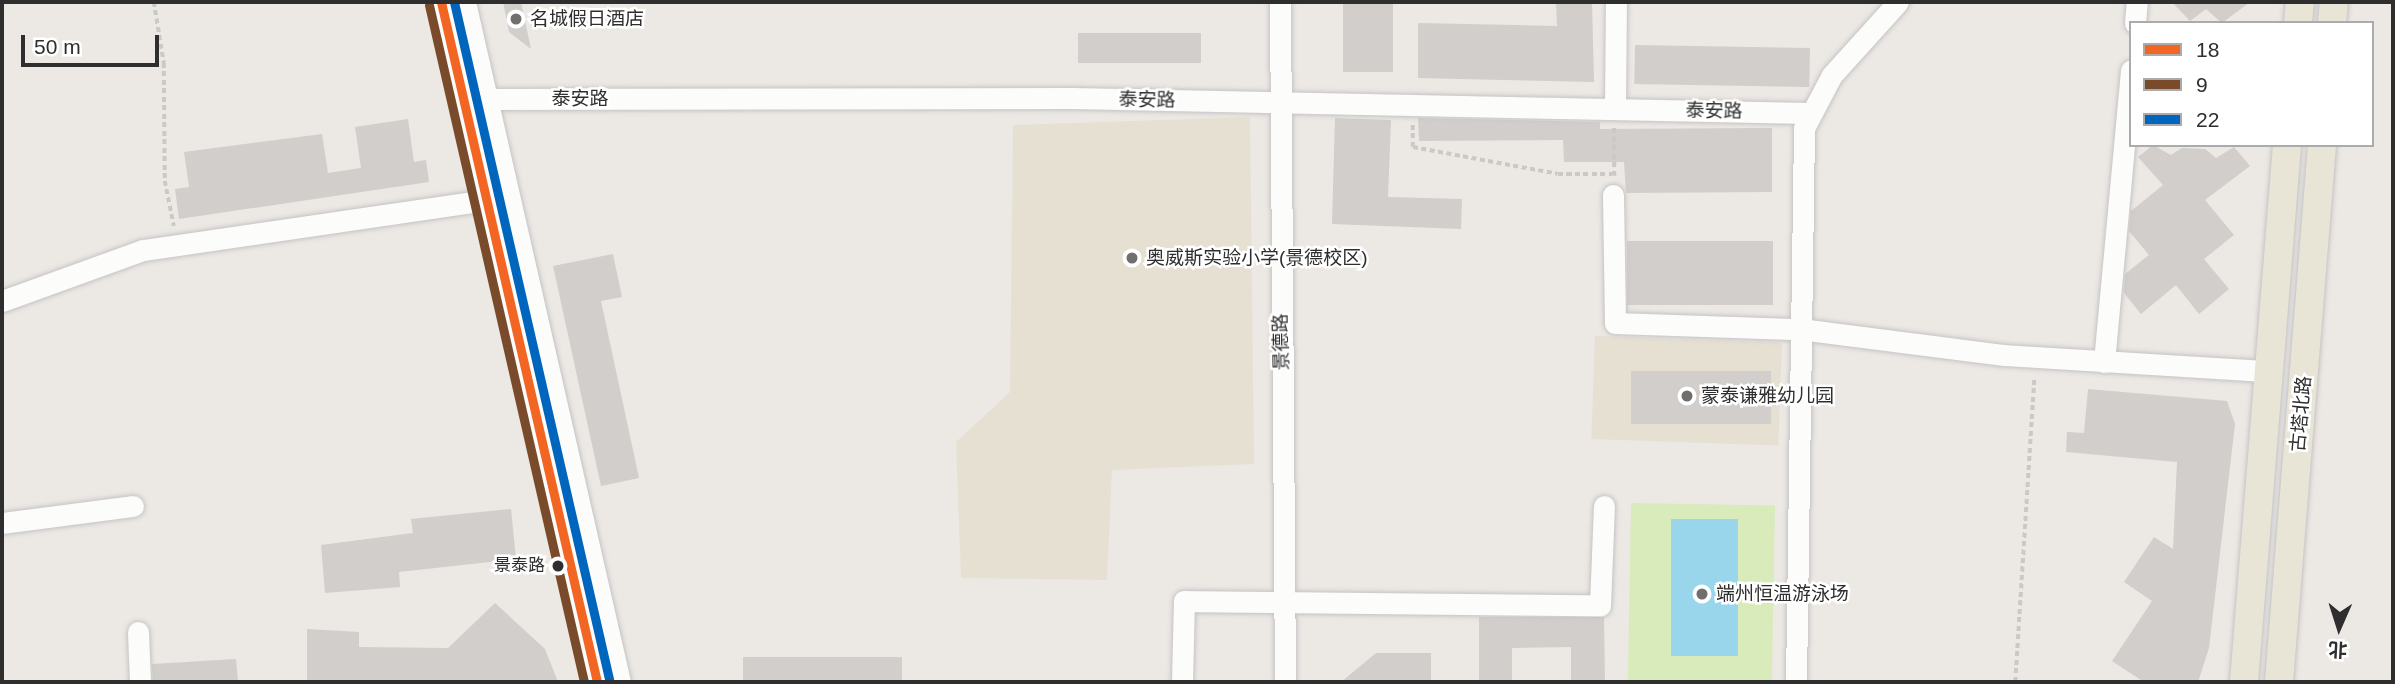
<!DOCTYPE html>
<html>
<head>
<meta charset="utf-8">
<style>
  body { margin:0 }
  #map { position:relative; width:2395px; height:684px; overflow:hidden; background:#ece8e4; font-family:Helvetica,"Noto Sans SC",sans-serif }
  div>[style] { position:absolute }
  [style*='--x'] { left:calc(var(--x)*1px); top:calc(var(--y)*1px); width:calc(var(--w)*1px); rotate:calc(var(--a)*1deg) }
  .education>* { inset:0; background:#e6e0d3; transform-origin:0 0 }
  .pitch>* { inset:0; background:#d9eabb; transform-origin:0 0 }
  .water>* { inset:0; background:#99d6ec; transform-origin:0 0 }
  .building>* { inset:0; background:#d1cecb; transform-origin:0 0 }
  .path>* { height:3.5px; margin-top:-1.75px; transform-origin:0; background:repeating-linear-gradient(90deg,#c9c9c8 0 5px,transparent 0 8.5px) }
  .roads { filter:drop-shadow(0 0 2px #c5c4c5) drop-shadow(0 0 2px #c5c4c5) }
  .minor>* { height:21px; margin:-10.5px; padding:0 10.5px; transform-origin:10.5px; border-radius:10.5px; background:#fcfcfb }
  .major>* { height:28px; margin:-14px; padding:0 14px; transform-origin:14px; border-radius:14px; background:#e8e4d6 }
  .bus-1>* { height:9px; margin:-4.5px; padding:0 4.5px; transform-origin:4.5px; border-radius:4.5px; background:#f26522 }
  .bus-2>* { height:9px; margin:-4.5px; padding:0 4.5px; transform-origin:4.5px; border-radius:4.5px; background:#7a4b2a }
  .bus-3>* { height:9px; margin:-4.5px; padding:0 4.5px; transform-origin:4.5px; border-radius:4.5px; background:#0065bd }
  .dots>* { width:19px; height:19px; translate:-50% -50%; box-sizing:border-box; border:4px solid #fff; border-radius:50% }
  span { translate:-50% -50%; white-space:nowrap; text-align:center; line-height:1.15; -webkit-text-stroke:5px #fff; paint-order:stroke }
  .bus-label { font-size:17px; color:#2e2e2e }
  .right { translate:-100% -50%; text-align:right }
  .poi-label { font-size:19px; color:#2e2e2e }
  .left { translate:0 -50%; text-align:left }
  .street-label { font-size:19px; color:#2e2e2e }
  .frame { position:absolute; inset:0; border:4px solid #2e2e2e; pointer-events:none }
  .legend { position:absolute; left:2129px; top:21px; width:245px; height:126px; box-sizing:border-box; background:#fff; border:2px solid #ababab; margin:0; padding:9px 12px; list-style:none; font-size:21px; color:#2e2e2e }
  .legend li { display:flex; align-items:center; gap:14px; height:35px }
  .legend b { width:35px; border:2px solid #ababab }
  .north { position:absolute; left:2304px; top:593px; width:70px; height:70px; -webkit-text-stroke:5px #fff; paint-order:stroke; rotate:183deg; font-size:19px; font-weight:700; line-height:28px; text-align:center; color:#2e2e2e }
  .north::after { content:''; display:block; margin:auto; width:24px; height:32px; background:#2e2e2e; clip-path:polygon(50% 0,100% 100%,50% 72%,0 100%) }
  .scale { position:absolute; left:21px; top:35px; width:138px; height:32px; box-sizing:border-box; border:4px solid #2e2e2e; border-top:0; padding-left:9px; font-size:21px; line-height:24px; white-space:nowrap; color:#2e2e2e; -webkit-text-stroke:5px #fff; paint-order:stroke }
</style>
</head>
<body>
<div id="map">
  <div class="education">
    <i style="clip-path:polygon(1250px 117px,1254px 464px,1112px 470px,1107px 580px,961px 578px,956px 442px,1010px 392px,1013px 125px)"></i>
    <i style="left:1595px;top:336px;width:187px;height:103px;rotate:2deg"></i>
  </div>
  <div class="pitch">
    <i style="left:1631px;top:503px;width:144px;height:179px;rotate:1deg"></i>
  </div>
  <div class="water">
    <i style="left:1671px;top:519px;width:67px;height:137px"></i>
  </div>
  <div class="building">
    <i style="clip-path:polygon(503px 2px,521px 2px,531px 49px,509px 32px)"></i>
    <i style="left:1343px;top:2px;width:50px;height:70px"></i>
    <i style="clip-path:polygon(1556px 2px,1592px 2px,1594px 82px,1418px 78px,1418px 23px,1557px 26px)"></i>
    <i style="clip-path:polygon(2172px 2px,2250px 2px,2222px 23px,2206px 9px,2190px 21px)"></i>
    <i style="left:1078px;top:33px;width:123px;height:30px"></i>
    <i style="left:1635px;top:45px;width:175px;height:39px;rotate:1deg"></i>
    <i style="clip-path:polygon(1335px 118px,1391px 120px,1388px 197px,1462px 199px,1461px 229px,1332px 224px)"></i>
    <i style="clip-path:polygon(1418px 118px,1600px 122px,1600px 129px,1772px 128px,1772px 192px,1626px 193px,1624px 162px,1564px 162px,1563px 140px,1419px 141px)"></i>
    <i style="clip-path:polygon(408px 119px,414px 162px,426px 160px,429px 182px,179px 219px,175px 189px,189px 187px,184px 152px,322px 134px,328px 173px,361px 168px,355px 127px)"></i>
    <i style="clip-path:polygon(2153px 145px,2171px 155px,2182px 148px,2205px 149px,2216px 158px,2234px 147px,2250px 166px,2205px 200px,2234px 235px,2204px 259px,2229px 289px,2199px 314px,2176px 285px,2141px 314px,2124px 293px,2125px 274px,2149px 255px,2129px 231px,2131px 211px,2163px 185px,2138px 157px)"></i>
    <i style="left:1627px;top:241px;width:146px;height:64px"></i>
    <i style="clip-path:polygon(613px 254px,622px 297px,601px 301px,639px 478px,601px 486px,553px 266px)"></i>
    <i style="left:1631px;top:371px;width:140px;height:53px"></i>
    <i style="clip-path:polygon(2088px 389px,2227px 401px,2235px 424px,2209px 648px,2198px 682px,2144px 682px,2112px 661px,2152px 601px,2124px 582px,2154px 537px,2173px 549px,2177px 462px,2066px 452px,2067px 432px,2084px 433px)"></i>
    <i style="clip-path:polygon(511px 509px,516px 559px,399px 572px,400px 587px,325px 593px,321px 545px,413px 533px,411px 519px)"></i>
    <i style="clip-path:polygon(495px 603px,545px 649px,558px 682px,307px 682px,307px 629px,359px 632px,359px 647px,448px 648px)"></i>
    <i style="clip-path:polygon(1479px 617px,1604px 617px,1605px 682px,1571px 682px,1571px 647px,1512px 648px,1512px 682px,1479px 682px)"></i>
    <i style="clip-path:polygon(1376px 653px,1431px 653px,1431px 682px,1341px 682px)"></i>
    <i style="left:902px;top:657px;width:25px;height:159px;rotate:90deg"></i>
    <i style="clip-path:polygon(236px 659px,238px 682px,153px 682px,152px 664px)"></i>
  </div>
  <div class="path">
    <i style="--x:154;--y:2;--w:62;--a:80.7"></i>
    <i style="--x:164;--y:63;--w:118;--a:89.5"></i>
    <i style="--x:165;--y:181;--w:46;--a:78.7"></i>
    <i style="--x:1413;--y:125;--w:22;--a:90"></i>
    <i style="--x:1413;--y:147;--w:147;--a:10.5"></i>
    <i style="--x:1558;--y:174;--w:54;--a:0"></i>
    <i style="--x:1614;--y:176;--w:48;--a:-90"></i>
    <i style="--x:2015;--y:682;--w:306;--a:-86.4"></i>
  </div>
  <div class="roads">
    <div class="minor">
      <i style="--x:441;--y:2;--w:698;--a:77.08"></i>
      <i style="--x:465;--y:2;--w:697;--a:77.16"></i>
      <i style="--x:1280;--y:2;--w:680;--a:89.58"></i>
      <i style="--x:2135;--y:23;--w:21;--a:-85"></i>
      <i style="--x:463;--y:99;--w:609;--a:-0.09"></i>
      <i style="--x:1072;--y:98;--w:737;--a:1.17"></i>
      <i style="--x:1615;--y:108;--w:106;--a:-89.5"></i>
      <i style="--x:1613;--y:195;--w:128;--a:89.1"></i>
      <i style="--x:1615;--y:323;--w:185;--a:1.9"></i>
      <i style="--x:1800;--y:329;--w:206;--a:7.3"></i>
      <i style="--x:2004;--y:355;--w:263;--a:3.5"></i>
      <i style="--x:2;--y:301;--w:150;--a:-19.9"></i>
      <i style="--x:143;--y:250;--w:346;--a:-8.3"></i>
      <i style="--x:2104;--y:362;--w:293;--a:-84.7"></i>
      <i style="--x:2;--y:523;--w:132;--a:-7.4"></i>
      <i style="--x:138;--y:632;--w:50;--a:87.7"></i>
      <i style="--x:1182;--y:682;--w:81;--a:-88.6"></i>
      <i style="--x:1184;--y:601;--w:416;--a:0.6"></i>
      <i style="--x:1600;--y:605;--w:99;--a:-87.7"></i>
      <i style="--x:1796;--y:682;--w:554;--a:-89.17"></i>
      <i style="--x:1804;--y:128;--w:60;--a:-62.2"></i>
      <i style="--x:1832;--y:75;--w:98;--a:-47.9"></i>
    </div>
    <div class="major">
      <i style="--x:2298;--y:23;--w:21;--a:-85"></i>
      <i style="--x:2332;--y:23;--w:21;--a:-85"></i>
      <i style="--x:2244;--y:682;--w:539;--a:-85.42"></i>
      <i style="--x:2279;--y:682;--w:539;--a:-85.42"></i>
    </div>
  </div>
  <div class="bus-1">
    <i style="--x:441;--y:2;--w:698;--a:77.08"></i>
  </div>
  <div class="bus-2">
    <i style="--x:429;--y:5;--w:695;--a:77.1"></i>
  </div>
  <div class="bus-3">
    <i style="--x:454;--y:2;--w:695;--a:77.1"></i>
  </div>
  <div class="dots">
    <i style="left:516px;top:19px;background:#706f6e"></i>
    <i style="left:1132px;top:258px;background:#706f6e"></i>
    <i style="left:1687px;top:396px;background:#706f6e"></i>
    <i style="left:558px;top:566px;background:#2e2e2e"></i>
    <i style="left:1702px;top:594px;background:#706f6e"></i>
  </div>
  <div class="bus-label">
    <span class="right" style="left:545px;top:566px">景泰路</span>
  </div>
  <div class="poi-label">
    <span class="left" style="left:530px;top:19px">名城假日酒店</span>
    <span class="left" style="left:1146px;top:258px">奥威斯实验小学(景德校区)</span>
    <span class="left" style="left:1701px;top:396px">蒙泰谦雅幼儿园</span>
    <span class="left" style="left:1716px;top:594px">端州恒温游泳场</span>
  </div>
  <div class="street-label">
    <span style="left:580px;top:99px">泰安路</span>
    <span style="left:1147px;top:100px;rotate:1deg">泰安路</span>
    <span style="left:1714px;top:111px;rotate:1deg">泰安路</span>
    <span style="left:1281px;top:342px;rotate:-91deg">景德路</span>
    <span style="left:2301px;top:414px;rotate:-85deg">古塔北路</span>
  </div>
  <div class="frame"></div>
  <ul class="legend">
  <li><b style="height:9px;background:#f26522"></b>18</li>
  <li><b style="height:9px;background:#7a4b2a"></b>9</li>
  <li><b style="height:9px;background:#0065bd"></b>22</li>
  </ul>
  <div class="north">北</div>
  <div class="scale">50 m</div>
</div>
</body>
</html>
